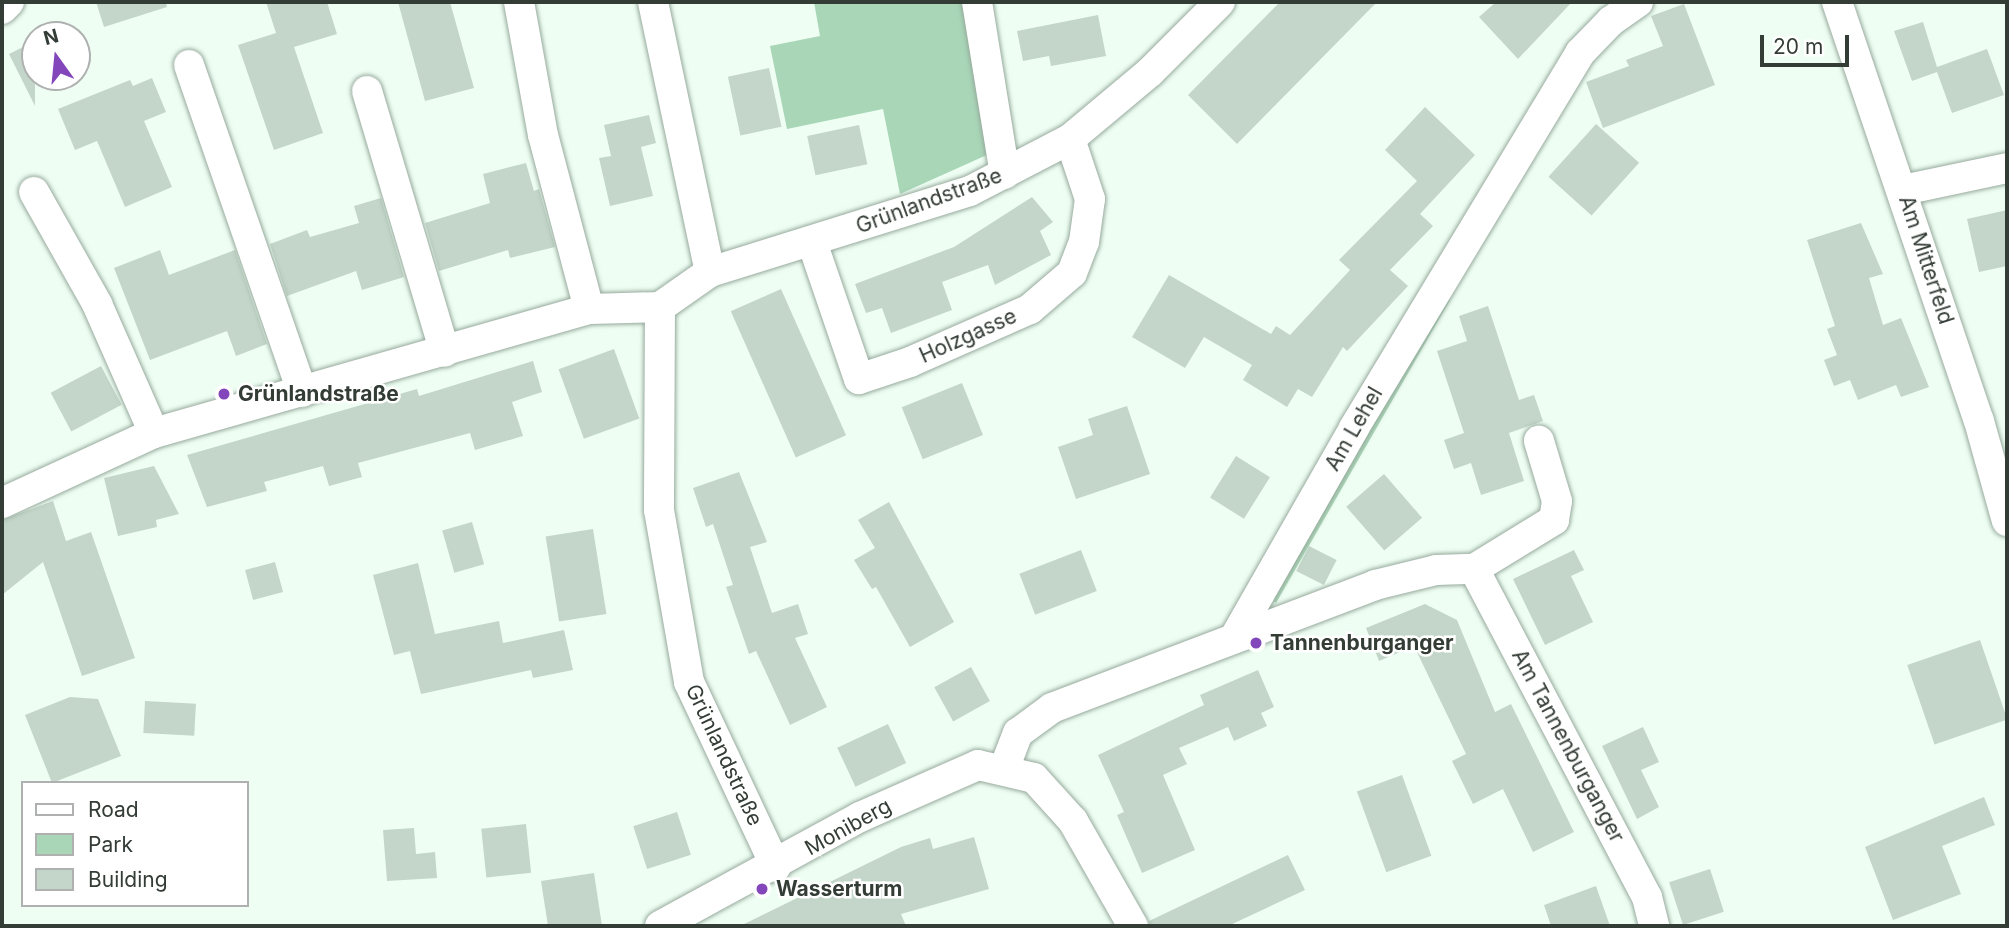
<!DOCTYPE html>
<html>
<head>
<meta charset="utf-8">
<style>
  body { margin:0 }
  #map { position:relative; width:2009px; height:928px; overflow:hidden; background:#eefef3; font-family:Inter,sans-serif }
  div>[style] { position:absolute }
  [style*='--x'] { left:calc(var(--x)*1px); top:calc(var(--y)*1px); width:calc(var(--w)*1px); rotate:calc(var(--a)*1deg) }
  .green>* { inset:0; background:#a8d6b7 }
  .building>* { inset:0; background:#c3d6c9; transform-origin:0 0 }
  .roads { filter:drop-shadow(0 0 2px #97aa9d) drop-shadow(0 0 2px #97aa9d) }
  .street>* { height:30px; margin:-15px; padding:0 15px; transform-origin:15px; border-radius:15px; background:#fff }
  .dots>* { width:19px; height:19px; translate:-50% -50%; box-sizing:border-box; border:4px solid #fff; border-radius:50% }
  span { translate:-50% -50%; white-space:nowrap; text-align:center; line-height:1.15; -webkit-text-stroke:5px #fff; paint-order:stroke }
  .street-label { font-size:21px; color:#343c36 }
  .poi-label { font-size:21px; color:#343c36; font-weight:700 }
  .left { translate:0 -50%; text-align:left }
  .frame { position:absolute; inset:0; border:4px solid #343c36; pointer-events:none }
  .legend { position:absolute; left:21px; top:781px; width:228px; height:126px; box-sizing:border-box; background:#fff; border:2px solid #aeb1af; margin:0; padding:9px 12px; list-style:none; font-size:21px; color:#343c36 }
  .legend li { display:flex; align-items:center; gap:14px; height:35px }
  .legend b { width:35px; border:2px solid #aeb1af }
  .north { position:absolute; left:21px; top:21px; width:70px; height:70px; box-sizing:border-box; background:#fff; border:2px solid #aeb1af; border-radius:50%; rotate:345deg; font-size:19px; font-weight:700; line-height:28px; text-align:center; color:#343c36 }
  .north::after { content:''; display:block; margin:auto; width:24px; height:32px; background:#8446bb; clip-path:polygon(50% 0,100% 100%,50% 72%,0 100%) }
  .scale { position:absolute; left:1760px; top:35px; width:89px; height:32px; box-sizing:border-box; border:4px solid #343c36; border-top:0; padding-left:9px; font-size:21px; line-height:24px; white-space:nowrap; color:#343c36; -webkit-text-stroke:5px #fff; paint-order:stroke }
</style>
</head>
<body>
<div id="map">
  <div class="green">
    <i style="clip-path:polygon(814px 2px,965px 2px,989px 154px,900px 194px,883px 109px,787px 129px,770px 46px,820px 36px)"></i>
    <i style="clip-path:polygon(1446px 288px,1450px 300px,1276px 603px,1272px 600px)"></i>
  </div>
  <div class="building">
    <i style="clip-path:polygon(96px 2px,166px 2px,167px 7px,104px 27px)"></i>
    <i style="clip-path:polygon(266px 2px,327px 2px,337px 34px,294px 47px,323px 133px,274px 150px,238px 45px,276px 33px)"></i>
    <i style="clip-path:polygon(398px 2px,450px 2px,474px 88px,425px 101px)"></i>
    <i style="clip-path:polygon(1280px 2px,1377px 2px,1237px 144px,1188px 95px)"></i>
    <i style="clip-path:polygon(1496px 2px,1572px 2px,1518px 59px,1479px 17px)"></i>
    <i style="clip-path:polygon(1684px 4px,1715px 85px,1603px 128px,1586px 82px,1629px 66px,1626px 60px,1663px 46px,1651px 16px)"></i>
    <i style="clip-path:polygon(1098px 15px,1106px 56px,1051px 66px,1049px 56px,1023px 61px,1017px 31px)"></i>
    <i style="clip-path:polygon(1923px 22px,1937px 67px,1987px 49px,2004px 95px,1952px 113px,1937px 72px,1912px 81px,1894px 31px)"></i>
    <i style="clip-path:polygon(35px 41px,35px 106px,9px 54px)"></i>
    <i style="left:769px;top:68px;width:60px;height:42px;rotate:78deg"></i>
    <i style="clip-path:polygon(152px 78px,166px 112px,144px 121px,172px 187px,125px 207px,97px 141px,75px 150px,58px 109px,130px 80px,133px 86px)"></i>
    <i style="clip-path:polygon(1425px 107px,1475px 155px,1420px 214px,1433px 226px,1390px 270px,1408px 286px,1347px 351px,1343px 347px,1312px 397px,1298px 389px,1287px 407px,1243px 380px,1252px 365px,1204px 337px,1185px 368px,1132px 337px,1169px 275px,1271px 334px,1276px 326px,1290px 335px,1350px 270px,1339px 260px,1417px 181px,1385px 150px)"></i>
    <i style="clip-path:polygon(649px 115px,656px 143px,641px 147px,653px 196px,610px 206px,599px 158px,611px 156px,604px 125px)"></i>
    <i style="left:1596px;top:124px;width:58px;height:71px;rotate:42deg"></i>
    <i style="left:859px;top:125px;width:40px;height:53px;rotate:78deg"></i>
    <i style="clip-path:polygon(526px 163px,534px 191px,539px 189px,555px 247px,510px 258px,508px 250px,439px 271px,425px 223px,490px 203px,483px 174px)"></i>
    <i style="clip-path:polygon(1032px 197px,1053px 222px,1040px 231px,1051px 255px,995px 285px,988px 265px,942px 282px,952px 310px,891px 333px,882px 308px,866px 313px,855px 284px,954px 247px)"></i>
    <i style="clip-path:polygon(381px 198px,404px 277px,362px 290px,356px 271px,287px 296px,270px 244px,307px 230px,310px 237px,359px 223px,354px 206px)"></i>
    <i style="clip-path:polygon(2007px 210px,2007px 266px,1979px 272px,1967px 219px)"></i>
    <i style="clip-path:polygon(1861px 223px,1883px 274px,1869px 278px,1883px 325px,1901px 318px,1929px 387px,1901px 397px,1896px 385px,1858px 400px,1850px 380px,1834px 386px,1824px 360px,1837px 355px,1827px 329px,1835px 326px,1807px 240px)"></i>
    <i style="clip-path:polygon(160px 250px,169px 275px,235px 250px,267px 344px,236px 356px,227px 331px,150px 360px,114px 268px)"></i>
    <i style="left:781px;top:289px;width:160px;height:55px;rotate:66deg"></i>
    <i style="clip-path:polygon(1488px 306px,1519px 400px,1534px 395px,1543px 421px,1509px 433px,1524px 481px,1481px 495px,1471px 463px,1454px 469px,1444px 440px,1464px 433px,1437px 351px,1467px 341px,1459px 316px)"></i>
    <i style="left:614px;top:349px;width:74px;height:59px;rotate:70deg"></i>
    <i style="clip-path:polygon(533px 361px,542px 392px,512px 402px,523px 436px,475px 450px,470px 433px,358px 463px,362px 477px,329px 486px,323px 466px,264px 482px,267px 491px,207px 507px,187px 455px,417px 389px,419px 396px)"></i>
    <i style="left:101px;top:366px;width:44px;height:57px;rotate:62deg"></i>
    <i style="left:962px;top:383px;width:56px;height:65px;rotate:68deg"></i>
    <i style="clip-path:polygon(1127px 406px,1150px 474px,1076px 499px,1058px 447px,1093px 435px,1088px 419px)"></i>
    <i style="left:1236px;top:456px;width:40px;height:49px;rotate:32deg"></i>
    <i style="clip-path:polygon(154px 466px,179px 514px,156px 520px,157px 527px,118px 536px,104px 478px)"></i>
    <i style="clip-path:polygon(739px 472px,767px 542px,750px 547px,772px 613px,798px 604px,808px 634px,795px 638px,827px 707px,790px 725px,756px 651px,749px 654px,726px 587px,733px 585px,713px 524px,706px 527px,693px 488px)"></i>
    <i style="left:1384px;top:474px;width:58px;height:50px;rotate:49deg"></i>
    <i style="clip-path:polygon(53px 501px,66px 541px,91px 532px,135px 658px,82px 676px,43px 562px,2px 595px,2px 520px)"></i>
    <i style="clip-path:polygon(889px 502px,954px 622px,910px 647px,876px 587px,872px 589px,854px 560px,875px 548px,858px 520px)"></i>
    <i style="left:472px;top:522px;width:44px;height:31px;rotate:74deg"></i>
    <i style="left:593px;top:529px;width:86px;height:48px;rotate:81deg"></i>
    <i style="left:1309px;top:546px;width:31px;height:28px;rotate:27deg"></i>
    <i style="left:1081px;top:550px;width:44px;height:66px;rotate:69deg"></i>
    <i style="clip-path:polygon(1574px 550px,1584px 570px,1571px 576px,1593px 622px,1545px 645px,1513px 579px)"></i>
    <i style="left:275px;top:562px;width:31px;height:31px;rotate:75deg"></i>
    <i style="clip-path:polygon(418px 563px,435px 634px,499px 621px,503px 643px,564px 630px,573px 670px,533px 678px,531px 670px,421px 694px,410px 651px,394px 655px,373px 575px)"></i>
    <i style="clip-path:polygon(1425px 604px,1457px 620px,1495px 712px,1511px 704px,1574px 832px,1533px 852px,1503px 789px,1473px 804px,1452px 761px,1466px 754px,1414px 646px,1379px 661px,1366px 628px)"></i>
    <i style="left:1980px;top:640px;width:84px;height:77px;rotate:71deg"></i>
    <i style="left:971px;top:667px;width:39px;height:42px;rotate:61deg"></i>
    <i style="clip-path:polygon(1258px 670px,1274px 707px,1261px 713px,1267px 726px,1234px 741px,1228px 727px,1179px 748px,1187px 764px,1163px 775px,1195px 850px,1142px 873px,1117px 815px,1124px 812px,1098px 755px,1204px 705px,1200px 695px)"></i>
    <i style="clip-path:polygon(70px 697px,98px 699px,121px 756px,52px 783px,25px 715px)"></i>
    <i style="left:145px;top:701px;width:51px;height:32px;rotate:3deg"></i>
    <i style="left:888px;top:724px;width:43px;height:56px;rotate:65deg"></i>
    <i style="clip-path:polygon(1643px 727px,1659px 762px,1641px 770px,1659px 807px,1637px 819px,1602px 746px)"></i>
    <i style="left:1402px;top:775px;width:86px;height:48px;rotate:70deg"></i>
    <i style="clip-path:polygon(1984px 797px,1995px 825px,1942px 846px,1961px 894px,1893px 920px,1865px 847px)"></i>
    <i style="left:677px;top:812px;width:45px;height:46px;rotate:72deg"></i>
    <i style="left:526px;top:824px;width:49px;height:45px;rotate:84deg"></i>
    <i style="clip-path:polygon(414px 828px,416px 854px,435px 852px,437px 878px,387px 881px,383px 830px)"></i>
    <i style="clip-path:polygon(974px 837px,989px 889px,901px 914px,906px 926px,740px 926px,901px 847px,930px 838px,933px 849px)"></i>
    <i style="clip-path:polygon(1288px 855px,1305px 890px,1228px 926px,1150px 926px,1149px 921px)"></i>
    <i style="left:1710px;top:869px;width:45px;height:43px;rotate:72deg"></i>
    <i style="clip-path:polygon(594px 873px,602px 926px,548px 926px,541px 881px)"></i>
    <i style="clip-path:polygon(1596px 886px,1610px 926px,1551px 926px,1544px 905px)"></i>
  </div>
  <div class="roads">
    <div class="street">
      <i style="--x:519;--y:2;--w:135;--a:79.8"></i>
      <i style="--x:543;--y:135;--w:180;--a:75.2"></i>
      <i style="--x:653;--y:2;--w:276;--a:78.1"></i>
      <i style="--x:977;--y:2;--w:174;--a:80.8"></i>
      <i style="--x:1837;--y:2;--w:442;--a:71.3"></i>
      <i style="--x:1979;--y:421;--w:104;--a:74.4"></i>
      <i style="--x:2;--y:9;--w:10;--a:-45"></i>
      <i style="--x:189;--y:65;--w:346;--a:70.9"></i>
      <i style="--x:367;--y:91;--w:272;--a:73.4"></i>
      <i style="--x:1903;--y:190;--w:106;--a:-11.9"></i>
      <i style="--x:34;--y:192;--w:129;--a:60.6"></i>
      <i style="--x:97;--y:304;--w:141;--a:66.2"></i>
      <i style="--x:812;--y:242;--w:145;--a:71.1"></i>
      <i style="--x:859;--y:379;--w:54;--a:-18.4"></i>
      <i style="--x:910;--y:362;--w:131;--a:-23.8"></i>
      <i style="--x:1030;--y:309;--w:55;--a:-40.6"></i>
      <i style="--x:1072;--y:273;--w:33;--a:-69"></i>
      <i style="--x:1084;--y:242;--w:43;--a:-82.1"></i>
      <i style="--x:1090;--y:199;--w:63;--a:-108.4"></i>
      <i style="--x:660;--y:307;--w:203;--a:90.3"></i>
      <i style="--x:659;--y:510;--w:175;--a:80.1"></i>
      <i style="--x:689;--y:682;--w:204;--a:64.8"></i>
      <i style="--x:2;--y:503;--w:167;--a:-24.7"></i>
      <i style="--x:154;--y:433;--w:452;--a:-15.9"></i>
      <i style="--x:589;--y:309;--w:71;--a:-1.6"></i>
      <i style="--x:660;--y:307;--w:61;--a:-35"></i>
      <i style="--x:710;--y:272;--w:272;--a:-17.3"></i>
      <i style="--x:970;--y:191;--w:113;--a:-27.5"></i>
      <i style="--x:1070;--y:139;--w:104;--a:-39.9"></i>
      <i style="--x:1150;--y:72;--w:99;--a:-45"></i>
      <i style="--x:1474;--y:569;--w:94;--a:-31.5"></i>
      <i style="--x:1554;--y:520;--w:19;--a:-81"></i>
      <i style="--x:1557;--y:501;--w:63;--a:-106.7"></i>
      <i style="--x:1235;--y:637;--w:241;--a:-60.3"></i>
      <i style="--x:1354;--y:428;--w:438;--a:-58.9"></i>
      <i style="--x:1580;--y:53;--w:45;--a:-45.9"></i>
      <i style="--x:1611;--y:21;--w:33;--a:-35"></i>
      <i style="--x:1004;--y:769;--w:39;--a:-69"></i>
      <i style="--x:1018;--y:733;--w:42;--a:-36.3"></i>
      <i style="--x:1052;--y:708;--w:346;--a:-20.8"></i>
      <i style="--x:1375;--y:585;--w:63;--a:-13.8"></i>
      <i style="--x:1436;--y:570;--w:38;--a:-2"></i>
      <i style="--x:1474;--y:569;--w:371;--a:62.2"></i>
      <i style="--x:1647;--y:897;--w:30;--a:76"></i>
      <i style="--x:660;--y:926;--w:228;--a:-28.6"></i>
      <i style="--x:860;--y:817;--w:129;--a:-23.8"></i>
      <i style="--x:978;--y:765;--w:57;--a:13.1"></i>
      <i style="--x:1034;--y:778;--w:58;--a:47.8"></i>
      <i style="--x:1073;--y:821;--w:121;--a:60.3"></i>
    </div>
  </div>
  <div class="dots">
    <i style="left:224px;top:394px;background:#8446bb"></i>
    <i style="left:1256px;top:643px;background:#8446bb"></i>
    <i style="left:762px;top:889px;background:#8446bb"></i>
  </div>
  <div class="street-label">
    <span style="left:929px;top:201px;rotate:-20deg">Grünlandstraße</span>
    <span style="left:1926px;top:260px;rotate:72deg">Am Mitterfeld</span>
    <span style="left:968px;top:336px;rotate:-24deg">Holzgasse</span>
    <span style="left:1354px;top:429px;rotate:-60deg">Am Lehel</span>
    <span style="left:1568px;top:746px;rotate:62deg">Am Tannenburganger</span>
    <span style="left:724px;top:755px;rotate:65deg">Grünlandstraße</span>
    <span style="left:848px;top:827px;rotate:-29deg">Moniberg</span>
  </div>
  <div class="poi-label">
    <span class="left" style="left:238px;top:394px">Grünlandstraße</span>
    <span class="left" style="left:1270px;top:643px">Tannenburganger</span>
    <span class="left" style="left:776px;top:889px">Wasserturm</span>
  </div>
  <div class="frame"></div>
  <ul class="legend">
  <li><b style="height:9px;background:#fff"></b>Road</li>
  <li><b style="height:19px;background:#a8d6b7"></b>Park</li>
  <li><b style="height:19px;background:#c3d6c9"></b>Building</li>
  </ul>
  <div class="north">N</div>
  <div class="scale">20 m</div>
</div>
</body>
</html>
